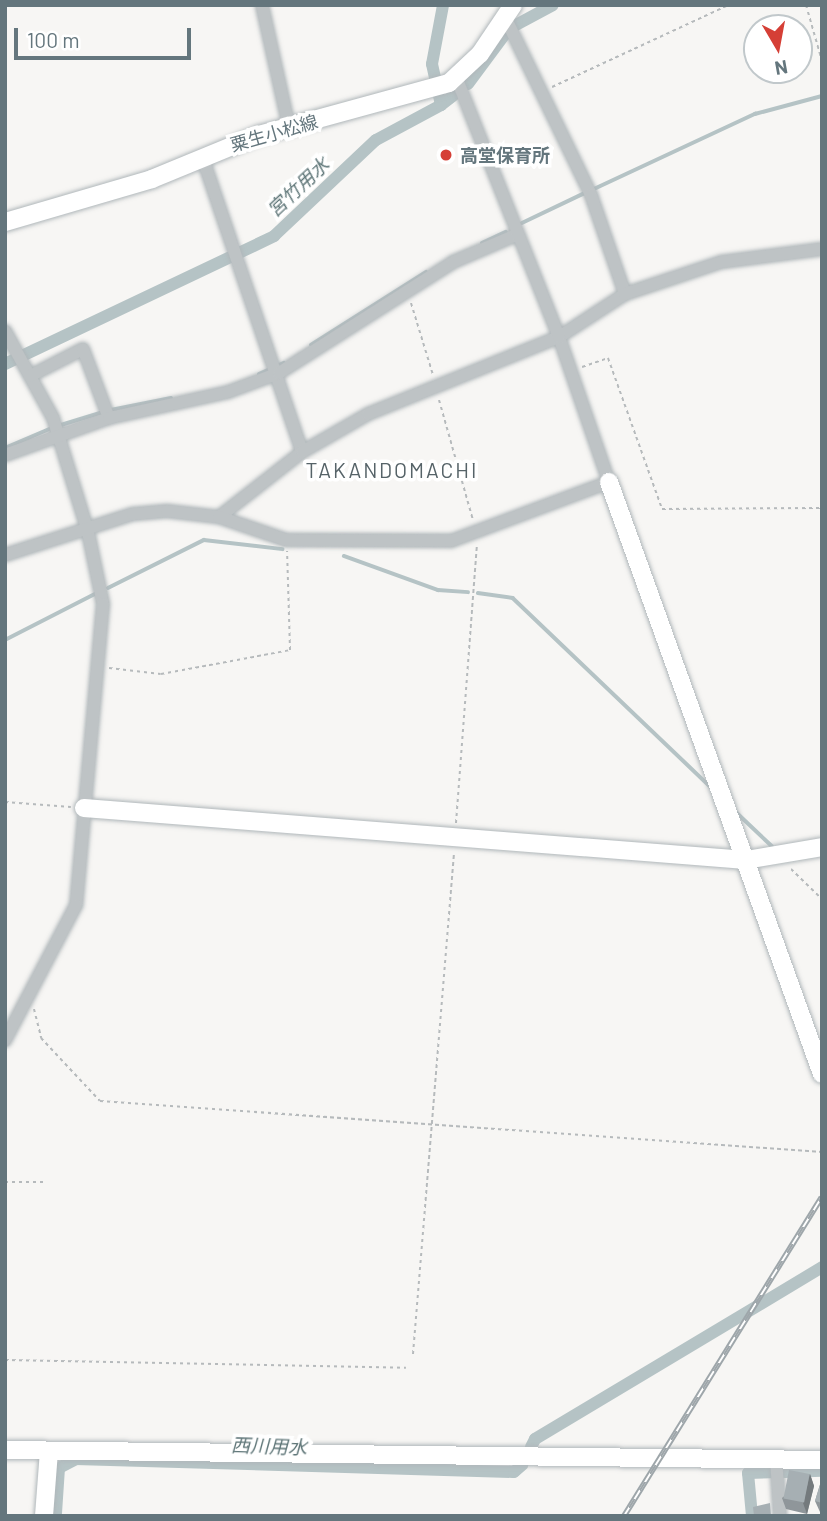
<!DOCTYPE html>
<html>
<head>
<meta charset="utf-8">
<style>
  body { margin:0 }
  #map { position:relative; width:827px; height:1521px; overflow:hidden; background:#f7f6f4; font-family:Barlow,"Noto Sans JP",sans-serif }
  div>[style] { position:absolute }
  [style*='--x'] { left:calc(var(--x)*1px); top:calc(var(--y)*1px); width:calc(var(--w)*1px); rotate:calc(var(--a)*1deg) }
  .stream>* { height:3.5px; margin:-1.75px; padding:0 1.75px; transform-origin:1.75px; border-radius:1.75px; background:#b5c3c5 }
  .canal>* { height:12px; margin:-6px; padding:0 6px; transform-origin:6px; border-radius:6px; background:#b5c3c5 }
  .path>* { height:2px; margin-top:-1px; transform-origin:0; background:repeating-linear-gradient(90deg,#b6babc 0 3.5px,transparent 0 7px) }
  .roads { filter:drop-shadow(0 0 2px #b0b7ba) drop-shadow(0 0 2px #b0b7ba) }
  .street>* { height:12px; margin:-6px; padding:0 6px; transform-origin:6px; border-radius:6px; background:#bec3c5 }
  .secondary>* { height:18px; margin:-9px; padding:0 9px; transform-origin:9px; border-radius:9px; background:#fff }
  .rail>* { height:6px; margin-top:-3px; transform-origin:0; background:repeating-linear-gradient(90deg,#fff 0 10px,#9ea6aa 0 20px); box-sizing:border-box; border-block:2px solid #9ea6aa }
  .wall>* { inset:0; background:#8f969a }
  .shaded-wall>* { inset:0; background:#747a7d }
  .building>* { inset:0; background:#a6afb3; transform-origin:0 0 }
  .dots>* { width:19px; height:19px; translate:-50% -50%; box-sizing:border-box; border:4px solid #fff; border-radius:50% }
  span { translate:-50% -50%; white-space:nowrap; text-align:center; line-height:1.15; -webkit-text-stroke:7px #fff; paint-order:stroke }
  .street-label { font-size:18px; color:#64767d }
  .poi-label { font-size:18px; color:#64767d; font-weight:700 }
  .left { translate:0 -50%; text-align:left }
  .water-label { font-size:19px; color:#5f7678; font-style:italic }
  .quarter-label { font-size:21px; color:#566368; letter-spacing:2px }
  .frame { position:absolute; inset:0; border:7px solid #64767d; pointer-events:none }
  .north { position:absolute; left:743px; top:14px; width:70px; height:70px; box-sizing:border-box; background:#fff; border:2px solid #c1c8cb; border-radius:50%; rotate:170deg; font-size:19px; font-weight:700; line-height:28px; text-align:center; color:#64767d }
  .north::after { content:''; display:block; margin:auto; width:24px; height:32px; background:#d53f36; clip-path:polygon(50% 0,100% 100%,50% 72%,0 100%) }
  .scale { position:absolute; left:14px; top:28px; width:177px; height:32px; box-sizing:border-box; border:4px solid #64767d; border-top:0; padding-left:9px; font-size:21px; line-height:24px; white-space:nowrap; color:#64767d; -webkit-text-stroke:5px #fff; paint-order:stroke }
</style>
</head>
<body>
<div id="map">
  <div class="stream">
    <i style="--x:594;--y:189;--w:178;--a:-25"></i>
    <i style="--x:755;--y:114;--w:69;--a:-15"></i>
    <i style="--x:522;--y:223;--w:70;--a:-25.5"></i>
    <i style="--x:482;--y:243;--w:26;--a:-25"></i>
    <i style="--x:311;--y:345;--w:136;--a:-32.4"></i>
    <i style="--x:259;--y:374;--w:27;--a:-24"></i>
    <i style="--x:111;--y:410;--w:61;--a:-11.3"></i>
    <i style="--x:61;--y:425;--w:44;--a:-17.2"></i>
    <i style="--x:5;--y:448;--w:51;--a:-23.1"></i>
    <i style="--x:344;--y:556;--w:100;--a:19.9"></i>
    <i style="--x:438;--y:590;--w:30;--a:4"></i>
    <i style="--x:108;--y:588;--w:107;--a:-26.6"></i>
    <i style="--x:204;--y:540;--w:79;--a:6.6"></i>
    <i style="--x:478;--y:593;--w:35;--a:8"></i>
    <i style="--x:513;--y:598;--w:274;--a:43.7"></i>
    <i style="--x:5;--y:640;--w:101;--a:-27.1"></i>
    <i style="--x:734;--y:810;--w:52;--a:43.5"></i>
  </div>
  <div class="canal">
    <i style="--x:514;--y:26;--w:44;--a:-28.3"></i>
    <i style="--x:468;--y:84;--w:62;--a:-53.5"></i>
    <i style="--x:441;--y:105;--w:16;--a:-38"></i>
    <i style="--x:5;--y:364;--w:298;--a:-25.4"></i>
    <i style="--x:274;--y:236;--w:140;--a:-43.3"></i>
    <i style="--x:376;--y:140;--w:74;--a:-28.3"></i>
    <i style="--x:441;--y:105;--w:42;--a:-102.4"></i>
    <i style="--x:432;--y:64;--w:60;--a:-79.4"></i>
    <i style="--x:531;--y:1447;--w:9;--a:-63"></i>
    <i style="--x:535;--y:1439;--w:335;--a:-30.9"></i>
    <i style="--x:785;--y:1472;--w:37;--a:-2"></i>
    <i style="--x:56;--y:1513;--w:45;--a:-86.2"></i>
    <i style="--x:59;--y:1468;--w:19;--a:-28"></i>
    <i style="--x:76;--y:1459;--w:438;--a:1.7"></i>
    <i style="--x:514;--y:1472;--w:11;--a:-41"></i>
    <i style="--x:752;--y:1516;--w:43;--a:-95.3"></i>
    <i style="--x:748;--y:1473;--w:23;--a:-2"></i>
  </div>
  <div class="path">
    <i style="--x:806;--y:5;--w:58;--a:74.1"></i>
    <i style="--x:552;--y:87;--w:195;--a:-24.9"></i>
    <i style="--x:411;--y:303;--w:75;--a:73"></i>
    <i style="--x:582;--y:367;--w:28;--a:-19"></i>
    <i style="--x:608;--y:358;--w:160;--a:70.3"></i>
    <i style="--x:662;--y:509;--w:160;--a:-0.4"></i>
    <i style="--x:439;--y:400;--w:125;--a:74.2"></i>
    <i style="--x:109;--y:668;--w:52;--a:6.6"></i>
    <i style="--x:161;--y:674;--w:131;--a:-10.5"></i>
    <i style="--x:290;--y:650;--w:99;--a:-91.7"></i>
    <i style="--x:5;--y:802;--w:66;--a:4.3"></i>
    <i style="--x:456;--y:823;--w:278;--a:-85.7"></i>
    <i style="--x:791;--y:869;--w:43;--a:44.1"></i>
    <i style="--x:34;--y:1009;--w:30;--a:76"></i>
    <i style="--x:41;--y:1038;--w:86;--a:46.9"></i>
    <i style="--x:100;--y:1101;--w:724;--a:4.04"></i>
    <i style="--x:5;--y:1182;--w:41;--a:0"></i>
    <i style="--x:413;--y:1354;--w:503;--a:-85.32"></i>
    <i style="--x:5;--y:1360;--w:401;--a:1.1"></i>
  </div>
  <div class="roads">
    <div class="street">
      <i style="--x:262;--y:5;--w:125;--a:77.5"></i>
      <i style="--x:505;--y:17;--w:198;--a:64.2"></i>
      <i style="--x:591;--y:195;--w:105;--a:71"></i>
      <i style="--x:202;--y:156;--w:312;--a:71.3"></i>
      <i style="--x:5;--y:331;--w:99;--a:61.1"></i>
      <i style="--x:53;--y:418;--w:119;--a:72.9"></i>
      <i style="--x:88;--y:532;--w:74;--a:78.2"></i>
      <i style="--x:103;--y:604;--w:302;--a:95.1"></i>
      <i style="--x:76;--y:905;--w:153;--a:117.7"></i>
      <i style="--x:30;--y:376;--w:59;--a:-27"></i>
      <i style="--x:83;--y:349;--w:74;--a:69.4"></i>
      <i style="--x:5;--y:455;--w:110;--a:-19.6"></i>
      <i style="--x:109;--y:418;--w:122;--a:-12.3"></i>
      <i style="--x:228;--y:392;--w:54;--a:-20.4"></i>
      <i style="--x:279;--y:373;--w:206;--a:-32.5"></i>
      <i style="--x:453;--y:262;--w:69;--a:-23.2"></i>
      <i style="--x:219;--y:517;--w:105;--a:-38.1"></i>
      <i style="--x:302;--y:452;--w:76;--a:-29.9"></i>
      <i style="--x:368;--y:414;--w:206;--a:-22"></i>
      <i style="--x:559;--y:337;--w:79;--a:-33.1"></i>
      <i style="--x:625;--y:294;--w:101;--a:-18.4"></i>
      <i style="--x:721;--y:262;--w:102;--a:-7.3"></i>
      <i style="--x:5;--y:555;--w:134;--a:-17.8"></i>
      <i style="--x:133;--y:514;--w:34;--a:-5"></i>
      <i style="--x:167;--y:511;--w:52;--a:6.6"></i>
      <i style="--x:219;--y:517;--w:71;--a:18.9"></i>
      <i style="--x:286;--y:540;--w:165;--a:0.3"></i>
      <i style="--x:451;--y:541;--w:169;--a:-20.5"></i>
      <i style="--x:609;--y:482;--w:153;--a:-109"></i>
      <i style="--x:559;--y:337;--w:277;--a:-111.6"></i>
      <i style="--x:776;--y:1458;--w:58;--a:86.1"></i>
    </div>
    <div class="secondary">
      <i style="--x:5;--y:222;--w:153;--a:-16.3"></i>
      <i style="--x:152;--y:179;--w:116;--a:-22.4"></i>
      <i style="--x:259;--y:135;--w:197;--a:-15.3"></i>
      <i style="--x:449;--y:83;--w:42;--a:-43.1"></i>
      <i style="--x:480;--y:54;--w:59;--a:-56"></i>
      <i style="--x:609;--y:482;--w:629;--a:70.21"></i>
      <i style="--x:84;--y:808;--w:664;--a:4.49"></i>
      <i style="--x:746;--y:860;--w:77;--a:-9.7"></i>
      <i style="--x:5;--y:1450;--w:817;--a:0.7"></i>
      <i style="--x:44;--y:1516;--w:65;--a:-85.6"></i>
    </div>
  </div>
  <div class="rail">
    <i style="--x:624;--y:1516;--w:375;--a:-58.2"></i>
  </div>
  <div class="wall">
    <i style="clip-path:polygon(810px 1474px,814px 1486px,807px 1514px,786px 1509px,782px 1498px)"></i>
    <i style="clip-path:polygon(822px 1478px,822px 1513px,820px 1512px,815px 1501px)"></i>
  </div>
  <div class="shaded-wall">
    <i style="clip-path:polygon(810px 1474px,814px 1486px,807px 1514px,803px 1503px)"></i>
  </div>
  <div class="building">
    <i style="left:789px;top:1470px;width:21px;height:29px;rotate:11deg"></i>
    <i style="clip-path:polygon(822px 1478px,822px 1503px,815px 1501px)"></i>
    <i style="clip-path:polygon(770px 1503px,771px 1516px,754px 1516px,753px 1507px)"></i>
  </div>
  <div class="dots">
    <i style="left:446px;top:155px;background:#d53f36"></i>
  </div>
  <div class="street-label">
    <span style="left:274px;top:133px;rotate:-16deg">粟生小松線</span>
  </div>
  <div class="poi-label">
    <span class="left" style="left:460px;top:155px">高堂保育所</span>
  </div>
  <div class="water-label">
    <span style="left:298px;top:187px;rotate:-43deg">宮竹用水</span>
    <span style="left:269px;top:1446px;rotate:2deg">西川用水</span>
  </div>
  <div class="quarter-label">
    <span style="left:392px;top:470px">TAKANDOMACHI</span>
  </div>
  <div class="frame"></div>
  <div class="north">N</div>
  <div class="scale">100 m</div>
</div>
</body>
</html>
